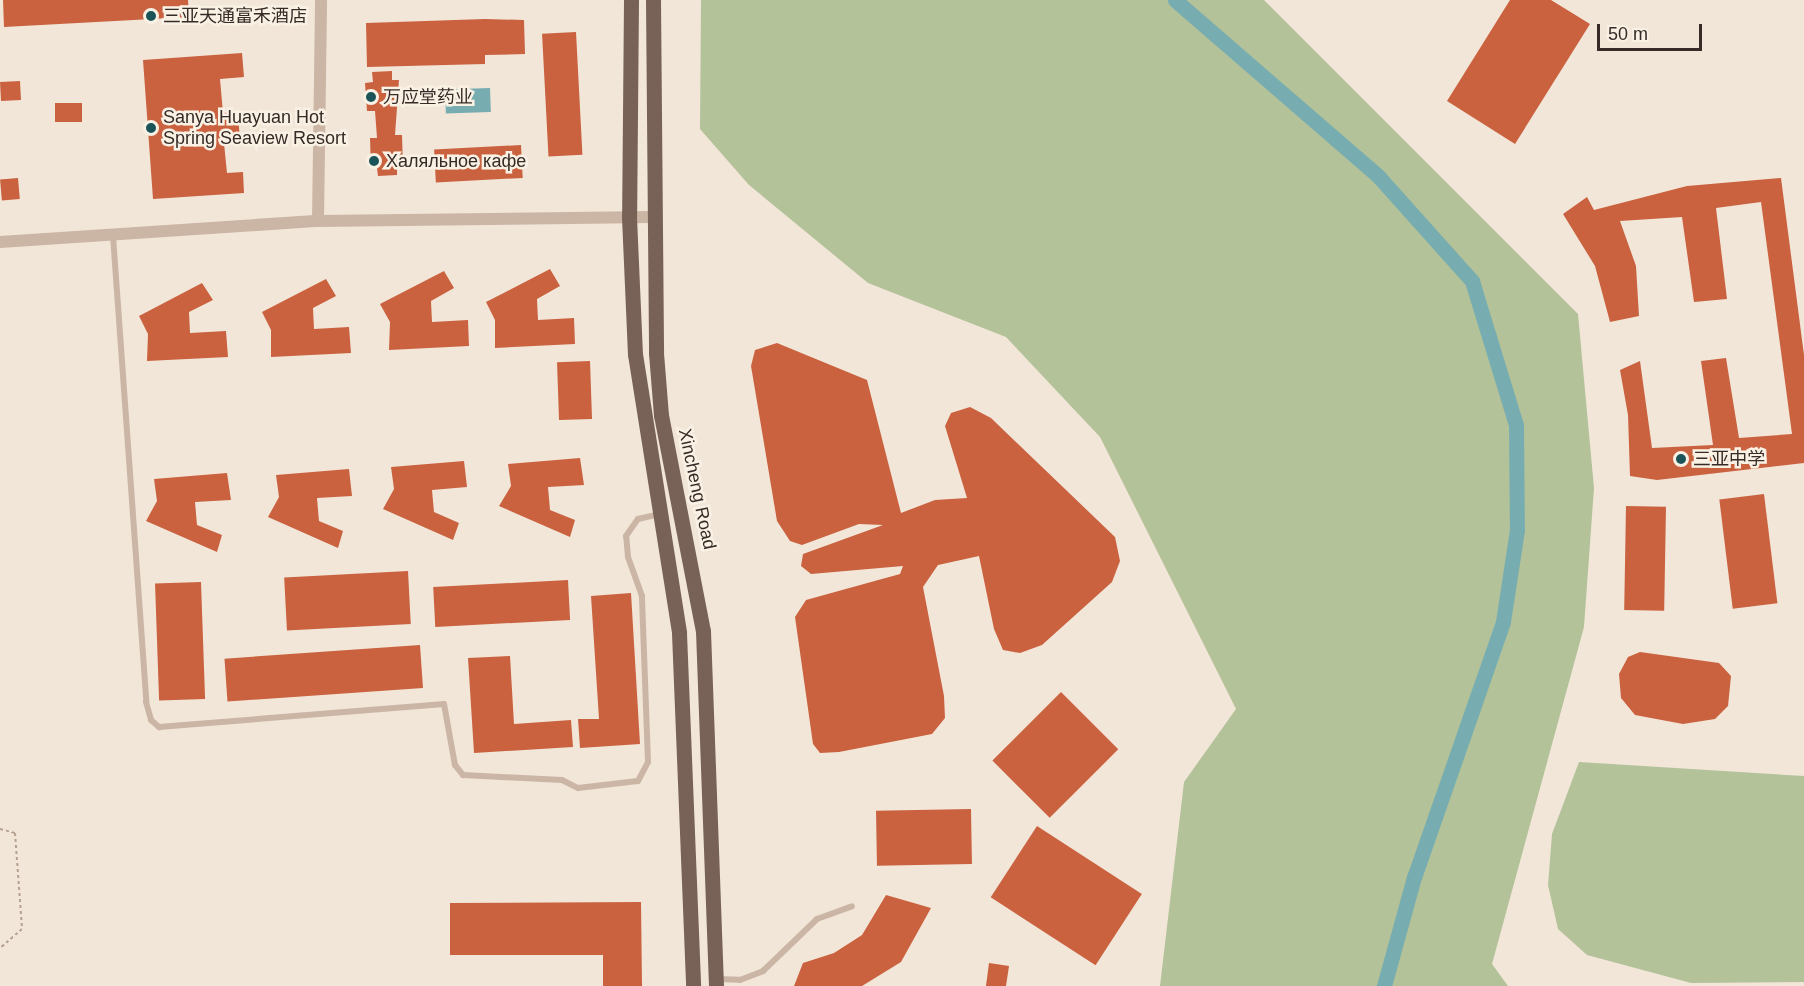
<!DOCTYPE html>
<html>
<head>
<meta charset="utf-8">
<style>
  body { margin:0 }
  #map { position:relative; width:1804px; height:986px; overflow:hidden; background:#f2e6d9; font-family:Arial,"Noto Sans SC",sans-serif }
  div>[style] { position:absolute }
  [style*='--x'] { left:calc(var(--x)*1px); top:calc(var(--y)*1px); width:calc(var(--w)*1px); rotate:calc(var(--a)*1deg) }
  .green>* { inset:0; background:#b4c299 }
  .water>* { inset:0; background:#77adb0; transform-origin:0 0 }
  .canal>* { height:15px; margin:-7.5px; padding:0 7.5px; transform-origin:7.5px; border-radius:7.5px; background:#77adb0 }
  .building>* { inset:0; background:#ca623f; transform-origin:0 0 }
  .path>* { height:2px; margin-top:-1px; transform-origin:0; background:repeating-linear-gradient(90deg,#b6a08f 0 3px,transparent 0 6px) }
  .service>* { height:6px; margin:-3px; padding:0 3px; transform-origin:3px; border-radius:3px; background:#cbb6a5 }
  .minor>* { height:12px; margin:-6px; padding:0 6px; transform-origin:6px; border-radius:6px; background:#cbb6a5 }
  .primary>* { height:15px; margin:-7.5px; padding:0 7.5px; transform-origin:7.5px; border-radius:7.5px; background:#786257 }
  .dots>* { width:16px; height:16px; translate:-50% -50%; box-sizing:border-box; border:3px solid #faf1e5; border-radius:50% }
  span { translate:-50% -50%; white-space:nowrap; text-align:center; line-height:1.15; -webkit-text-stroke:5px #faf1e5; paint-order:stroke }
  .poi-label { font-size:18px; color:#362b26 }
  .left { translate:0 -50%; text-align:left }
  .street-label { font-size:18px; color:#362b26 }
  .scale { position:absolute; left:1597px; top:24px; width:105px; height:27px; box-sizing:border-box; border:3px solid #362b26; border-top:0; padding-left:8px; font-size:18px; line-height:21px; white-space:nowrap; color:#362b26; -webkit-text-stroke:4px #faf1e5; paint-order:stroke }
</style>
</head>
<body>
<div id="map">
  <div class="green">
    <i style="clip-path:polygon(701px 0,1264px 0,1578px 314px,1594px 488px,1584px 627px,1492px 964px,1508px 986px,1160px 986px,1184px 782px,1236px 709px,1100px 437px,1006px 337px,868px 283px,749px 185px,700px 129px)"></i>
    <i style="clip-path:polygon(1579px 762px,1804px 776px,1804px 982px,1691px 983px,1587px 955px,1558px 929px,1548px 885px,1552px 834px)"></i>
  </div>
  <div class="water">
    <i style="left:490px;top:88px;width:24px;height:45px;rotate:88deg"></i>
  </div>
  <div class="canal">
    <i style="--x:1175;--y:0;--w:270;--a:40.9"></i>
    <i style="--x:1379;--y:177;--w:140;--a:48.2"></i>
    <i style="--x:1472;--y:281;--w:151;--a:73"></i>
    <i style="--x:1516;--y:425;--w:105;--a:89.5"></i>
    <i style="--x:1517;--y:530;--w:93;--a:98.7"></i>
    <i style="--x:1503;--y:622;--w:270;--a:109.2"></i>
    <i style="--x:1414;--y:877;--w:113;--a:105.4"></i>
  </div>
  <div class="building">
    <i style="clip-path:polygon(3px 0,188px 0,189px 17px,4px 27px)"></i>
    <i style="clip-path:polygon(1510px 0,1551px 0,1590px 24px,1515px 144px,1447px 101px)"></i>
    <i style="clip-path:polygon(485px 19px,524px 20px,525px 54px,485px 55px,485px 64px,367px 67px,366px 23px)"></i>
    <i style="left:576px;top:32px;width:123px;height:34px;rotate:87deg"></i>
    <i style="clip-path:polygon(242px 53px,244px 77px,220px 79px,223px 113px,238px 112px,240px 142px,224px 143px,227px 173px,243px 172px,244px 193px,153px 199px,143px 60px)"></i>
    <i style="clip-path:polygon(392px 71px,392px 80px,399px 80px,395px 135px,402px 135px,403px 165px,397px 166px,397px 175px,378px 176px,377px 168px,371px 168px,370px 138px,377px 138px,375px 111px,367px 111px,365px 83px,373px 82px,372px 72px)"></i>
    <i style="left:20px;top:81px;width:19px;height:20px;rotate:87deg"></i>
    <i style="left:55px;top:103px;width:27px;height:19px"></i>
    <i style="left:521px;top:145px;width:33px;height:87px;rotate:87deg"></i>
    <i style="left:18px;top:178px;width:21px;height:18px;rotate:85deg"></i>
    <i style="clip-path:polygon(1781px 178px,1804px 355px,1804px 463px,1657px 480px,1630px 476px,1628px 415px,1620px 370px,1640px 361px,1652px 448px,1713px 445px,1701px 361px,1726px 358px,1739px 438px,1792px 434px,1761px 202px,1716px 208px,1727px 299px,1694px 302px,1682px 217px,1620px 221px,1636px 266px,1639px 316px,1610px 322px,1595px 266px,1563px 214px,1587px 197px,1594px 210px,1687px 186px)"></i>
    <i style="clip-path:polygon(550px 269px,560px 286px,537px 299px,538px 320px,574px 318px,575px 344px,495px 348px,495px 320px,486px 302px)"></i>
    <i style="clip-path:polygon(444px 271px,454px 288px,431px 301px,432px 322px,468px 320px,469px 346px,389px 350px,390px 322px,380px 304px)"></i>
    <i style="clip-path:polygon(326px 279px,336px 296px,313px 308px,314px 329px,349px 327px,351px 353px,271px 357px,271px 330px,262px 312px)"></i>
    <i style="clip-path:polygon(202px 283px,213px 300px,189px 312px,190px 333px,226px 331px,228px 357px,147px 361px,148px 334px,139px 316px)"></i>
    <i style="clip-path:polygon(777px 343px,867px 380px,901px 513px,935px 500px,967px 498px,945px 426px,951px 413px,970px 407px,991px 418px,1115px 537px,1120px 561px,1112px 582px,1042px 645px,1020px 653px,1003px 650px,994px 629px,979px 556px,938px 565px,923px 587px,944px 696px,945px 718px,932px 734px,839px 752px,820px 753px,813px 744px,795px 617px,806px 600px,900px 574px,903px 566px,811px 574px,801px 566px,803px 554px,883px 525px,859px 524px,802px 545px,790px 541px,777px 521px,751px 366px,755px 350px)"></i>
    <i style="left:590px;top:361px;width:58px;height:33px;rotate:88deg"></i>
    <i style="clip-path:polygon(580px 458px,584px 485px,548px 487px,550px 510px,575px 520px,570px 537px,499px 506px,511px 486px,508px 464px)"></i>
    <i style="clip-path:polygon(464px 461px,467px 487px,432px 490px,434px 512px,459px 523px,453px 540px,383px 509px,394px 489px,391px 467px)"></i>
    <i style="clip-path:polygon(349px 469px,352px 496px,317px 498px,319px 521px,343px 531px,338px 548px,268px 517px,279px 497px,276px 475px)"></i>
    <i style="clip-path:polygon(227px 473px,231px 500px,195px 502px,197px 525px,222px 535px,217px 552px,146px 521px,157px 501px,154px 479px)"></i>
    <i style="left:1764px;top:494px;width:110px;height:45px;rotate:83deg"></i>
    <i style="left:1626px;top:506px;width:40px;height:104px;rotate:1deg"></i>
    <i style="left:408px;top:571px;width:53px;height:124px;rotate:87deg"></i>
    <i style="left:568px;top:580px;width:40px;height:135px;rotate:87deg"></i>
    <i style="left:201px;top:582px;width:117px;height:46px;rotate:88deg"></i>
    <i style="clip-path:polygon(631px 593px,640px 744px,580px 748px,578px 719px,599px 719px,591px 596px)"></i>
    <i style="left:420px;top:645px;width:43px;height:196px;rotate:86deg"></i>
    <i style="clip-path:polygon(1640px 652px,1719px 663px,1731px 676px,1728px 706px,1715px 719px,1683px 724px,1635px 715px,1621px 698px,1619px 674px,1628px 657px)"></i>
    <i style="clip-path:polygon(510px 656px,514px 724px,571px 720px,573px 747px,474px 753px,468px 658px)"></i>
    <i style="left:1061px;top:692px;width:81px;height:97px;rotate:45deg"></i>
    <i style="left:971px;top:809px;width:55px;height:95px;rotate:89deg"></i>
    <i style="left:1037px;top:826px;width:125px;height:85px;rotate:33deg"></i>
    <i style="clip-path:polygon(886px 895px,931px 908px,901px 962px,862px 986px,794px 986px,803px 963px,834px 953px,862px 935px)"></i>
    <i style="clip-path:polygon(641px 902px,642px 986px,603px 986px,603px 955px,450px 955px,450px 903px)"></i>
    <i style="clip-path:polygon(989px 963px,1009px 966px,1006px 986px,986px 986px)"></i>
  </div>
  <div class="path">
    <i style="--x:0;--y:829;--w:16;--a:15"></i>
    <i style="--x:15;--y:833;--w:96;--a:85.8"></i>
    <i style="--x:22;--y:929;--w:29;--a:139"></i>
  </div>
  <div class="service">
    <i style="--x:113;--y:236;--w:467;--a:85.9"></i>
    <i style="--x:146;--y:702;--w:19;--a:74"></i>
    <i style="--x:151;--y:720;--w:11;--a:41"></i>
    <i style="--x:159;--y:727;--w:286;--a:-4.6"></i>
    <i style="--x:444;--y:704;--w:62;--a:79.8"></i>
    <i style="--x:455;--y:765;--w:13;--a:51"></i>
    <i style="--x:463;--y:775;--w:99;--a:2.9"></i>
    <i style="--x:562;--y:780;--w:18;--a:27"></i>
    <i style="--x:578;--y:788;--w:60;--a:-6.7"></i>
    <i style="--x:638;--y:781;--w:21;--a:-62"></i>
    <i style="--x:648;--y:762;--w:166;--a:-92.1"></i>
    <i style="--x:642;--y:596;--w:41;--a:-109.7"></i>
    <i style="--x:628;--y:557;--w:21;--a:-95"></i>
    <i style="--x:626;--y:536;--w:21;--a:-55"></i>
    <i style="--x:638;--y:519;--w:23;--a:-13"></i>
    <i style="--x:716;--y:979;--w:24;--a:2"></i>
    <i style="--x:740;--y:980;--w:25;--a:-21"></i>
    <i style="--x:763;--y:971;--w:75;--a:-43.9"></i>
    <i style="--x:817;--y:919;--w:37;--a:-20"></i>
  </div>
  <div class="minor">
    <i style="--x:318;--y:221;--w:221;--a:-89.2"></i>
    <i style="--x:0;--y:242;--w:319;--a:-3.8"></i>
    <i style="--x:318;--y:221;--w:334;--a:-0.7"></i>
  </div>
  <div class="primary">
    <i style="--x:631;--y:0;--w:217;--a:90.5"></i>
    <i style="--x:629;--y:217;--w:137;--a:87.5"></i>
    <i style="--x:635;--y:354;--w:282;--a:81"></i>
    <i style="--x:679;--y:633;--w:353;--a:87.7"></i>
    <i style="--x:653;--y:0;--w:353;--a:89.5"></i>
    <i style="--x:656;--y:353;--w:62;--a:85.4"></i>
    <i style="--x:661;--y:415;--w:220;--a:79"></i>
    <i style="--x:703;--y:631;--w:355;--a:87.9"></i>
  </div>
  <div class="dots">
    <i style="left:151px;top:16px;background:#1a5459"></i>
    <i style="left:371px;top:97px;background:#1a5459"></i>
    <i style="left:151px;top:128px;background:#1a5459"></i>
    <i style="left:374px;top:161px;background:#1a5459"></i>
    <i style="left:1681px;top:459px;background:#1a5459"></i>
  </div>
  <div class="poi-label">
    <span class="left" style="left:163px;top:16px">三亚天通富禾酒店</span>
    <span class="left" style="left:383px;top:97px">万应堂药业</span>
    <span class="left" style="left:163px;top:128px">Sanya Huayuan Hot<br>Spring Seaview Resort</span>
    <span class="left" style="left:386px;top:161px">Халяльное кафе</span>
    <span class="left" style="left:1693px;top:459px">三亚中学</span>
  </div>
  <div class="street-label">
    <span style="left:697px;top:489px;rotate:78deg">Xincheng Road</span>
  </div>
  <div class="scale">50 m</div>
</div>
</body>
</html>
